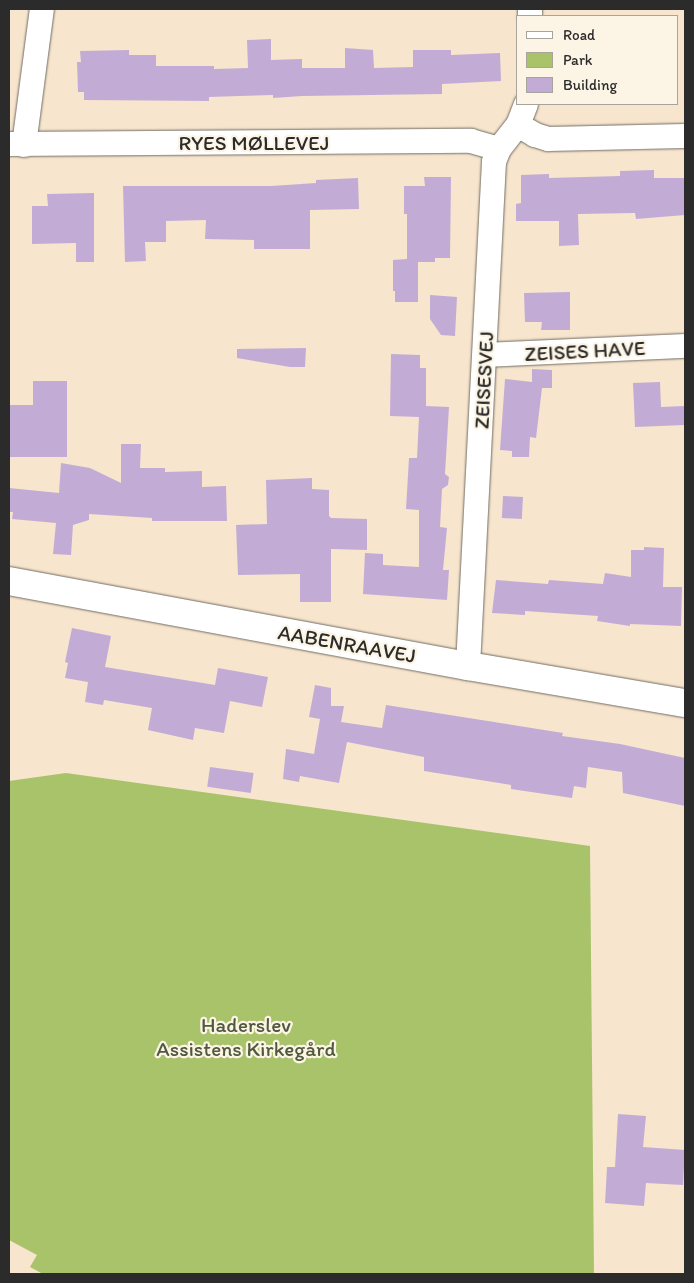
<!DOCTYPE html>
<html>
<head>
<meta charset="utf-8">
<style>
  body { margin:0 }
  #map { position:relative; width:694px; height:1283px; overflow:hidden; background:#f7e5cd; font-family:Itim,sans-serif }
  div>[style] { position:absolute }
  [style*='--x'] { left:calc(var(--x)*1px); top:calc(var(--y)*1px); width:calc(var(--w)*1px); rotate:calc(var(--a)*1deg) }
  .green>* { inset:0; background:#a8c36a }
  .building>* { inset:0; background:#c2acd6; transform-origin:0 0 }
  .roads { filter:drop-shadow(0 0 1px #726c64) drop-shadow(0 0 1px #726c64) }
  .minor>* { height:24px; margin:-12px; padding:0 12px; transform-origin:12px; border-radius:12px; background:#fff }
  .tertiary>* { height:28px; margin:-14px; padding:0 14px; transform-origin:14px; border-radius:14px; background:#fff }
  span { translate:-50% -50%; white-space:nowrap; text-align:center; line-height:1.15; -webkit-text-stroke:4.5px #fcf5e5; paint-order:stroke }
  .street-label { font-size:21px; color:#2b2b2b }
  .park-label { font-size:21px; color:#50593e }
  .frame { position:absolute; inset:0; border:10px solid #2b2b2b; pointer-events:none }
  .legend { position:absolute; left:516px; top:15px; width:162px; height:90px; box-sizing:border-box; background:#fcf5e5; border:1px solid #a8a49b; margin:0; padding:6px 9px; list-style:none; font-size:15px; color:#2b2b2b }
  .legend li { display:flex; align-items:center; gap:10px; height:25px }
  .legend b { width:25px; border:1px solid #a8a49b }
</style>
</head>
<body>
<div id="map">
  <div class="green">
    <i style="clip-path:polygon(66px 773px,590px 846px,594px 1274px,43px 1274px,30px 1267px,37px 1255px,9px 1240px,9px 781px)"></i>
  </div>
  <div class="building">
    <i style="clip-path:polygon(271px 39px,271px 60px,302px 59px,302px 68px,345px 68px,345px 48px,373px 50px,374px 68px,413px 67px,413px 50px,451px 50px,451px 55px,500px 53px,501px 81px,442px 84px,442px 94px,302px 96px,273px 98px,273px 95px,209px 97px,209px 101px,84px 100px,84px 92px,78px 92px,77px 62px,81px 62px,80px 51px,129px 50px,129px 55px,156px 55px,156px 66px,214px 66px,214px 69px,248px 68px,247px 40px)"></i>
    <i style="clip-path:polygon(654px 170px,654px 178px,685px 178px,685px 215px,636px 219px,635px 213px,578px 214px,579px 245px,559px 246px,559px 221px,516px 221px,516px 204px,521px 203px,521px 175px,549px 174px,549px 178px,620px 176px,620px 171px)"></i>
    <i style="clip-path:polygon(424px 177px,451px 177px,450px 258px,435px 258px,435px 262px,418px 262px,418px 302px,395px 302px,395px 291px,393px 291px,393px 260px,407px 259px,407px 214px,404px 214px,404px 186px,425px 186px)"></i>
    <i style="clip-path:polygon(358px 178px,359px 209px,310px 210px,310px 249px,254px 249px,254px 240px,205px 239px,206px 220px,166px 221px,166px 242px,145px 242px,146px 261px,125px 262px,123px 186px,271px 186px,316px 183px,316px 180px)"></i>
    <i style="clip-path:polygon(94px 193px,94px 262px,76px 262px,76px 243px,32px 244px,32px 206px,48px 206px,47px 194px)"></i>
    <i style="clip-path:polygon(570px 292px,570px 330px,541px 330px,542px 322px,525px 322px,524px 293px)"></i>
    <i style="clip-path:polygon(430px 295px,457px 297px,455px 336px,441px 335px,430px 319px)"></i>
    <i style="clip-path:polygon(306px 348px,305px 367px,290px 367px,237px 358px,237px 349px)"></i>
    <i style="clip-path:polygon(391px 354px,420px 355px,420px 368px,426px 368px,426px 406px,449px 407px,445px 474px,449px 477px,448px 485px,442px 489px,440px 527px,447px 528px,443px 570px,449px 570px,447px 600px,363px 594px,365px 553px,383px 554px,383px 565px,419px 567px,419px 510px,406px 509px,409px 458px,417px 458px,419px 417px,390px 416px)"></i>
    <i style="clip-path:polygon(532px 369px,552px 370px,552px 388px,542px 388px,536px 438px,530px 437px,529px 457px,512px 457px,512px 451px,500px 450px,505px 379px,532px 382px)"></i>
    <i style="clip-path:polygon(33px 381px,67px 381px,67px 457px,9px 457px,9px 405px,33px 405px)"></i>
    <i style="clip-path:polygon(660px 382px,661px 407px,685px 406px,685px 425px,635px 427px,633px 383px)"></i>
    <i style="clip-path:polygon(121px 444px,141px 444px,140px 468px,165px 468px,165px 472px,202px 471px,202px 487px,226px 486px,227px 521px,152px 521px,152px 518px,89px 514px,89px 520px,73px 525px,71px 555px,53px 554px,56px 523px,12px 519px,13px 512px,9px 512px,9px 488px,59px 493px,61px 463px,90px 468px,121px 483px)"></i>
    <i style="clip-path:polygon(312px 478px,312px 489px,329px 490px,329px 516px,331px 518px,367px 519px,367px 550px,331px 549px,331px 602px,300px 602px,300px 574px,238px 575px,236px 525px,267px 524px,266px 480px)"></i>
    <i style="left:503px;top:496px;width:20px;height:22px;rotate:3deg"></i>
    <i style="clip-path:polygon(644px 547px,664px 548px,663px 587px,682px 587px,681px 626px,630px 624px,630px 626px,597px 621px,598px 616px,525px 611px,525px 615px,492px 613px,496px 580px,548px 584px,549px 580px,603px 584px,605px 573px,631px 577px,631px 550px,644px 550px)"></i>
    <i style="clip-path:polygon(72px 628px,111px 636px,105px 667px,215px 685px,218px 668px,268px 677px,262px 707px,230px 701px,224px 733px,195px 728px,193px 740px,148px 730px,152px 708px,104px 700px,103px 705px,85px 702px,88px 682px,65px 678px,68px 663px,65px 662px)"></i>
    <i style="clip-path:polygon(315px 685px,331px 688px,331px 706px,344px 706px,341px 722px,382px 728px,386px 705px,563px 733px,562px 736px,620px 744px,685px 758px,685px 806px,623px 793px,622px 772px,588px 767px,586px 788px,574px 786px,572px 798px,511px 789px,511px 785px,424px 771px,424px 757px,347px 742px,339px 783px,300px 776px,299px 782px,283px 779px,286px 749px,314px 754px,320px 719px,309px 717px)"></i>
    <i style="left:210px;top:767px;width:44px;height:20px;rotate:8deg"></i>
    <i style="clip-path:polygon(618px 1114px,646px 1116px,643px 1147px,685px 1150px,683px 1185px,646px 1183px,644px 1206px,605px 1203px,607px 1167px,615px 1167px)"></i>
  </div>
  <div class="roads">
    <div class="minor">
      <i style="--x:530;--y:9;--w:7;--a:90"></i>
      <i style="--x:518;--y:125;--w:20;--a:30"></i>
      <i style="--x:535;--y:135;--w:14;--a:17"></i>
      <i style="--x:548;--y:139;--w:137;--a:-1.3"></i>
      <i style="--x:9;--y:144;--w:462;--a:-0.4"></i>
      <i style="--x:471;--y:141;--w:29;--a:16"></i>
      <i style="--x:24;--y:145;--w:137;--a:-82.5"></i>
      <i style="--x:485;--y:355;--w:200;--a:-2.6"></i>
      <i style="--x:468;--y:666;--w:505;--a:-87.05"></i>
      <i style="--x:494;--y:162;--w:14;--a:-69"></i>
      <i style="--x:499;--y:149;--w:31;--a:-52"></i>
      <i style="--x:518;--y:125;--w:22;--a:-69"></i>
    </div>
    <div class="tertiary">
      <i style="--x:9;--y:581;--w:467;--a:10.5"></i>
      <i style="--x:468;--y:666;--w:220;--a:9.7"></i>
    </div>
  </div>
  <div class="street-label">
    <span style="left:254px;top:143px">RYES MØLLEVEJ</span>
    <span style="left:585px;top:351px;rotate:-3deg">ZEISES HAVE</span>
    <span style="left:484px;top:380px;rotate:-87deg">ZEISESVEJ</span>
    <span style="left:347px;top:644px;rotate:10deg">AABENRAAVEJ</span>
  </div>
  <div class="park-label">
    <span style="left:246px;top:1037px">Haderslev<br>Assistens Kirkegård</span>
  </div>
  <div class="frame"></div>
  <ul class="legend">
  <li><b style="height:6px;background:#fff"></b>Road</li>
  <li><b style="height:14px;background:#a8c36a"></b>Park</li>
  <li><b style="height:14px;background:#c2acd6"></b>Building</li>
  </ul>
</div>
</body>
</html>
